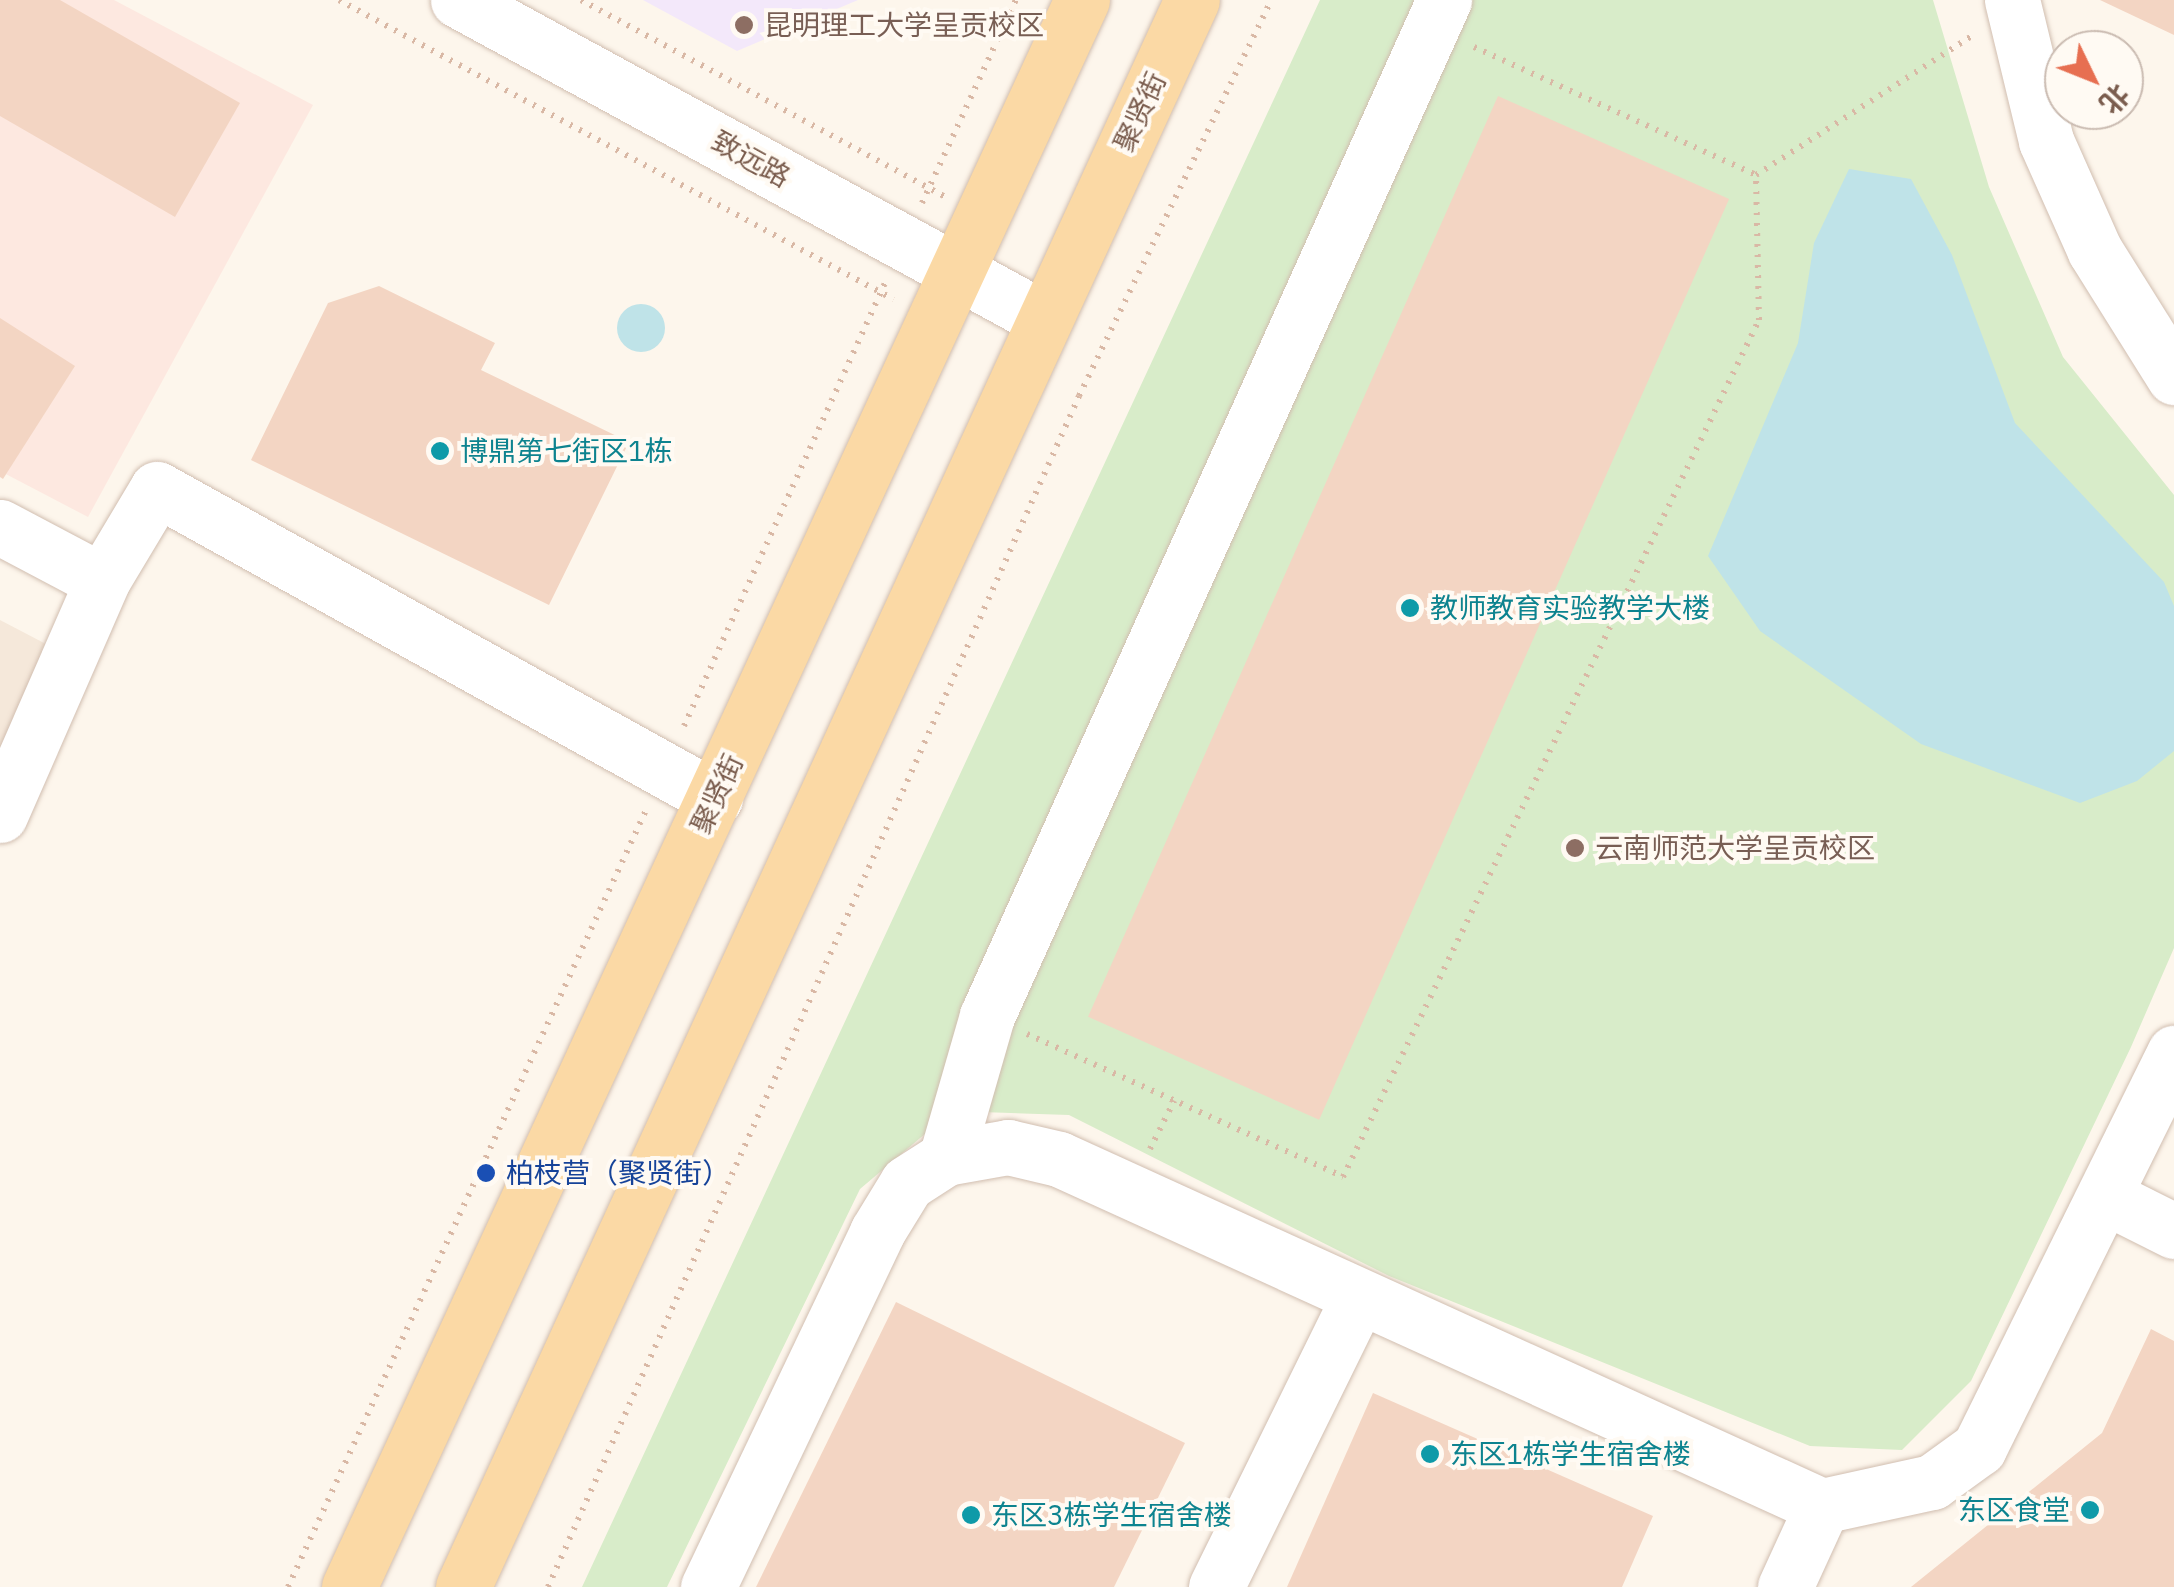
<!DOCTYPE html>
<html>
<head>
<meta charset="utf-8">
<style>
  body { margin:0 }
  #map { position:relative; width:2174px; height:1587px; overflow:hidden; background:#fdf6ec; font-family:"IBM Plex Sans","Noto Sans SC",sans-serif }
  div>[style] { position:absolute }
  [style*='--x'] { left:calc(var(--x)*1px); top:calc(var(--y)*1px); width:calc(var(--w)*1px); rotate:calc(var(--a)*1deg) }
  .residential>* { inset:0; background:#f5e8da }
  .commercial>* { inset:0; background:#fde8e0 }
  .education>* { inset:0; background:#f3e8fa }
  .green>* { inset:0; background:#d8ecc9 }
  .water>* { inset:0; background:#bfe3e8 }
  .round { border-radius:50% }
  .building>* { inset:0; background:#f3d5c3; transform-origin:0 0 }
  .path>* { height:6px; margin-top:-3px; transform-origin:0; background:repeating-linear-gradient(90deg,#d9b8a5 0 2.5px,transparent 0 10.5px) }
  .roads { filter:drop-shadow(0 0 2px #d1beb0) drop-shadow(0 0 2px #d1beb0) }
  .minor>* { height:55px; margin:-27.5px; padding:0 27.5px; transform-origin:27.5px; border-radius:27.5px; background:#fff }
  .major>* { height:55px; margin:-27.5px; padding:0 27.5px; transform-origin:27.5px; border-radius:27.5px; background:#fbd9a5 }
  .dots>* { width:28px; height:28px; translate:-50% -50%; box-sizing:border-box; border:5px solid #fffaf3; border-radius:50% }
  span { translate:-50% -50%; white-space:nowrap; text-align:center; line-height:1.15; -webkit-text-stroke:8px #fffaf3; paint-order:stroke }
  .education-label { font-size:28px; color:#785e54 }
  .left { translate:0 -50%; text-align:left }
  .street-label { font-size:28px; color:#7a5c4d }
  .culture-label { font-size:28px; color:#0d838f }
  .right { translate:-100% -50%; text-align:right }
  .transit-label { font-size:28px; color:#164399 }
  .north { position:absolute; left:2044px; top:30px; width:100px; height:100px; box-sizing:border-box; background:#fffaf3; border:2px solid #cabbb1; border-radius:50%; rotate:133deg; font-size:28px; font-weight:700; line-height:40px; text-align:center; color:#7a5c4d }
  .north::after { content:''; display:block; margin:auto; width:35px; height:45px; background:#e76f51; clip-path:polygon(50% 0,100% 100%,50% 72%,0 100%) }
</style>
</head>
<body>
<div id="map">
  <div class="residential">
    <i style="clip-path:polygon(0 620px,67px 655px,0 785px)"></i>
  </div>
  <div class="commercial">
    <i style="clip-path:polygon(0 0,114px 0,313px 105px,88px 517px,0 471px)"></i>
  </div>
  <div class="education">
    <i style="clip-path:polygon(643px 0,858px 0,737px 51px)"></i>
  </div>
  <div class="green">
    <i style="clip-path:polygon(1320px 0,1933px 0,1989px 187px,2063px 357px,2174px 495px,2174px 948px,2131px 1047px,1971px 1381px,1902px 1450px,1810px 1446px,1389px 1276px,1069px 1115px,952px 1111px,860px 1189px,667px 1587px,582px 1587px)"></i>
  </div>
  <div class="water">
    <i style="clip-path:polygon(1849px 169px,1911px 179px,1952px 255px,2015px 423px,2164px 582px,2174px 606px,2174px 751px,2137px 781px,2080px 803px,1921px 744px,1760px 631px,1708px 556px,1798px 343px,1814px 243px)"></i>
    <i class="round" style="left:617px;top:304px;width:48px;height:48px"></i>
  </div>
  <div class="building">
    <i style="clip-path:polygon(0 0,60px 0,240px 103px,175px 217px,0 116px)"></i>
    <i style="clip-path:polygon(2100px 0,2174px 0,2174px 35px)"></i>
    <i style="left:1498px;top:96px;width:253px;height:1008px;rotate:24deg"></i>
    <i style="clip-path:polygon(379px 286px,495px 343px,481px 370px,629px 442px,549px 605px,251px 460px,328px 303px)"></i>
    <i style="clip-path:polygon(0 318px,75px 366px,3px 479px,0 477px)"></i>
    <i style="clip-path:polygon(896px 1302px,1185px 1443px,1114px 1587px,756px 1587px)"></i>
    <i style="clip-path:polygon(2151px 1329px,2174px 1341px,2174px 1587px,1911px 1587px,2102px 1433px)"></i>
    <i style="clip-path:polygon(1373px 1393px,1653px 1516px,1622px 1587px,1287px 1587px)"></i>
  </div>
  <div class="path">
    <i style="--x:339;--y:0;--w:630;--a:28.36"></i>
    <i style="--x:581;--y:0;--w:413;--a:28.4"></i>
    <i style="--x:1474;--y:47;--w:310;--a:24.4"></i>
    <i style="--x:1756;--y:175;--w:258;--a:-32.8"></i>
    <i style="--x:922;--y:203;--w:224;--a:-65.2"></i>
    <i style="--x:684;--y:726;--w:487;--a:-65.6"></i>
    <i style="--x:1027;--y:1034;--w:347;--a:24.3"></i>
    <i style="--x:1343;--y:1177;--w:953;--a:-64.11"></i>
    <i style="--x:1759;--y:320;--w:145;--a:-91.2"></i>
    <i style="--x:1150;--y:1149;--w:54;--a:-63.4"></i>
    <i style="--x:288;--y:1587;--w:856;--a:-65.26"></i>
    <i style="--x:548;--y:1587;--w:1304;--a:-65.97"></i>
    <i style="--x:1079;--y:396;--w:440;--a:-64.1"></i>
  </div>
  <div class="roads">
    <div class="minor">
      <i style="--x:458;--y:0;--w:667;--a:28.56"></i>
      <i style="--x:2012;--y:0;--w:145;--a:76.4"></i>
      <i style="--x:2046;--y:141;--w:120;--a:66"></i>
      <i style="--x:2095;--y:251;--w:149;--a:57.9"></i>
      <i style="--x:0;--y:527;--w:115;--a:27.9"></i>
      <i style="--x:102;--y:581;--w:107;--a:-59.1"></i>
      <i style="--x:157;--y:489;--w:638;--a:28.98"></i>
      <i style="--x:0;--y:815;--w:255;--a:-66.4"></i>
      <i style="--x:946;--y:1158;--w:148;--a:-73.9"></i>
      <i style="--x:987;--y:1016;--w:1114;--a:-65.78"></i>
      <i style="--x:2106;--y:1197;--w:76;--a:26.6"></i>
      <i style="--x:708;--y:1587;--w:393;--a:-64.5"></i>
      <i style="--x:877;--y:1232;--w:57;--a:-58.5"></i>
      <i style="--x:907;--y:1183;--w:46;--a:-32.7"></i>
      <i style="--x:946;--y:1158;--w:63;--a:-10.1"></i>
      <i style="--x:1008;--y:1147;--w:52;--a:13.2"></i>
      <i style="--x:1059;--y:1159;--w:838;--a:24.46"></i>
      <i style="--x:1822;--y:1506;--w:113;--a:-12.3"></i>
      <i style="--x:1932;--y:1482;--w:58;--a:-35.9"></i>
      <i style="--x:1979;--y:1448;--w:441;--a:-63.7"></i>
      <i style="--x:1216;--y:1587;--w:323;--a:-63.8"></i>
      <i style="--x:1785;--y:1587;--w:89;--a:-65.4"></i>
    </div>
    <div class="major">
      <i style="--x:349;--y:1587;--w:1748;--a:-65.21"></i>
      <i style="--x:463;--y:1587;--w:1746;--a:-65.33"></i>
    </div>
  </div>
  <div class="dots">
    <i style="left:744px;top:25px;background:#8d6e63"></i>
    <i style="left:440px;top:451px;background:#0f9aa8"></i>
    <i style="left:1410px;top:608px;background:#0f9aa8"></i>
    <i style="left:1575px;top:848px;background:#8d6e63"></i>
    <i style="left:486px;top:1173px;background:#1a4fb4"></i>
    <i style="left:1430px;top:1454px;background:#0f9aa8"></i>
    <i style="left:2090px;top:1510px;background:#0f9aa8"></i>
    <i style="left:971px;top:1515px;background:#0f9aa8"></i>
  </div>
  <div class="education-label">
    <span class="left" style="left:764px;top:25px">昆明理工大学呈贡校区</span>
    <span class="left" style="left:1595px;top:848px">云南师范大学呈贡校区</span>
  </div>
  <div class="street-label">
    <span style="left:1140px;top:112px;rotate:-65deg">聚贤街</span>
    <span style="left:751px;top:159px;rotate:29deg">致远路</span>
    <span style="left:717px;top:794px;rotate:-65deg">聚贤街</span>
  </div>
  <div class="culture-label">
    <span class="left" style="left:460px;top:451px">博鼎第七街区1栋</span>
    <span class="left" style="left:1430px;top:608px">教师教育实验教学大楼</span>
    <span class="left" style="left:1450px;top:1454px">东区1栋学生宿舍楼</span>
    <span class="right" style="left:2070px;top:1510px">东区食堂</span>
    <span class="left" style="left:991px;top:1515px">东区3栋学生宿舍楼</span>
  </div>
  <div class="transit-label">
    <span class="left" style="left:506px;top:1173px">柏枝营（聚贤街）</span>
  </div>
  <div class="north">北</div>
</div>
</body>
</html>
